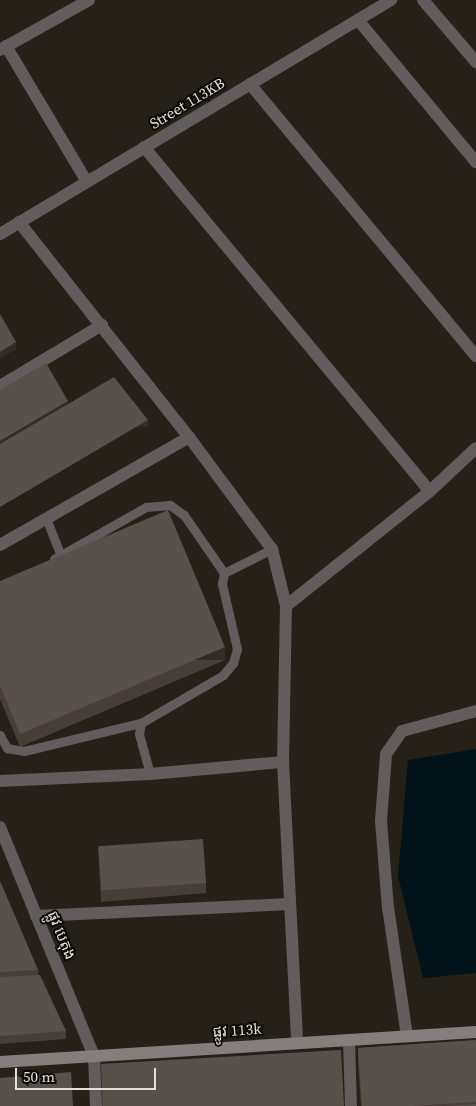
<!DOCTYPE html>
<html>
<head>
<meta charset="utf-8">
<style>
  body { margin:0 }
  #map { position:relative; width:476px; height:1106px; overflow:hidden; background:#252118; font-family:"Source Serif 4","Noto Sans Khmer",serif }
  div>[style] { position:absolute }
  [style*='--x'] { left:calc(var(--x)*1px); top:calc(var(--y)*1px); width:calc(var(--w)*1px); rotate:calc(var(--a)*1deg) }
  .water>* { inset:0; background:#011318 }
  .lane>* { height:9px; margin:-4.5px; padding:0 4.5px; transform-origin:4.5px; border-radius:4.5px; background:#625c5c }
  .street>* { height:12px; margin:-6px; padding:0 6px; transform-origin:6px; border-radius:6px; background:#625c5c }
  .secondary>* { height:12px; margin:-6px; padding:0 6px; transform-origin:6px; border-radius:6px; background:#867d7d }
  .wall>* { inset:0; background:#483e39 }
  .shaded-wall>* { inset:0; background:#332b25; transform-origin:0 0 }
  .building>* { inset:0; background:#58504a; transform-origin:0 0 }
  span { translate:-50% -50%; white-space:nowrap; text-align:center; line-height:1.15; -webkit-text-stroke:4px #0d0b07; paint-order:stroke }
  .street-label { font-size:15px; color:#e3e0da }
  .scale { position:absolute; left:15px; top:1068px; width:141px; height:22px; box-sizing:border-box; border:2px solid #e3e0da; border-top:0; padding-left:6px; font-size:15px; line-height:18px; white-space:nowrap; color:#e3e0da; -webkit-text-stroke:4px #0d0b07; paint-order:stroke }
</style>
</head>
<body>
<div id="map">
  <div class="water">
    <i style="clip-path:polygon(476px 749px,476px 973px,423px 978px,398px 876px,408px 760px)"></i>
  </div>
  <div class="lane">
    <i style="--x:46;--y:518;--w:41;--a:68.5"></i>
    <i style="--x:54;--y:559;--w:106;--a:-29.5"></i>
    <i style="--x:146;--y:507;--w:24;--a:-5"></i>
    <i style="--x:170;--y:505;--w:17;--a:36"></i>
    <i style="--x:184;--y:515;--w:70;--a:55.4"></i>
    <i style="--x:0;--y:735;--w:15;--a:62"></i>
    <i style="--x:7;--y:748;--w:17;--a:10"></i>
    <i style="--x:24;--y:751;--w:120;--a:-13.5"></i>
    <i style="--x:150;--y:774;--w:41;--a:-105.4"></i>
    <i style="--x:139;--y:734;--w:11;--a:-80"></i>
    <i style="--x:141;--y:723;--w:95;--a:-30.3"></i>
    <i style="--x:223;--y:675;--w:16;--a:-50"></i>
    <i style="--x:233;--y:663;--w:15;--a:-74"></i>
    <i style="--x:237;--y:649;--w:67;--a:-103"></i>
    <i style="--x:222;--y:584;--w:11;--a:-80"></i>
    <i style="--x:224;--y:573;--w:54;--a:-26.6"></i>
  </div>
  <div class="street">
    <i style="--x:423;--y:0;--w:82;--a:49.5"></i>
    <i style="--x:358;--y:20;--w:185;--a:50.3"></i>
    <i style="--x:6;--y:46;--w:158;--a:59.2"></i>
    <i style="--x:0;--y:50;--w:102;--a:-29.3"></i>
    <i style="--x:250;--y:84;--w:354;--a:50.3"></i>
    <i style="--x:144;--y:147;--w:447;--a:50.3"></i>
    <i style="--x:19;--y:222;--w:274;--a:51.7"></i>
    <i style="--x:189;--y:437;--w:139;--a:53.5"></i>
    <i style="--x:272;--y:549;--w:59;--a:76.2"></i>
    <i style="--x:286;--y:606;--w:156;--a:91.1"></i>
    <i style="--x:283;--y:762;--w:281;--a:87.1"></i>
    <i style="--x:0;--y:234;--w:456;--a:-30.9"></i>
    <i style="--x:0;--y:386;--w:119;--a:-30.9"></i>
    <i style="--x:0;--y:545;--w:218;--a:-29.7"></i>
    <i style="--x:286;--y:606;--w:184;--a:-38.6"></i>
    <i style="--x:430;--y:491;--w:63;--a:-43.1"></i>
    <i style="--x:0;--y:781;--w:150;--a:-2.7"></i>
    <i style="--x:150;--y:774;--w:134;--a:-5.2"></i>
    <i style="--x:0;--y:827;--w:248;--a:67.7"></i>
    <i style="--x:94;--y:1056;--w:50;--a:87.7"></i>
    <i style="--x:36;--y:916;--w:254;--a:-2.7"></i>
    <i style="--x:407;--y:1036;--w:129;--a:-98.4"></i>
    <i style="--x:388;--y:908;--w:87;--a:-94.6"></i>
    <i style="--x:381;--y:821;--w:67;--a:-85.7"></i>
    <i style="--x:386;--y:754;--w:28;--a:-55"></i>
    <i style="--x:402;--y:731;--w:77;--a:-15.1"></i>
    <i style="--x:349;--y:1040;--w:66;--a:88.3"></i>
  </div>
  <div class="secondary">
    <i style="--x:0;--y:1062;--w:477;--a:-3.6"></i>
  </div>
  <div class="wall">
    <i style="clip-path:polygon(0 581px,225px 660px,20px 747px,0 699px)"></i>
    <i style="clip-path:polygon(98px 847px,206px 883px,206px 893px,101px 902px)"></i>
    <i style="clip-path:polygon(0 881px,38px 970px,38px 975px,66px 1031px,66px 1039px,0 1044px)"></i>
    <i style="clip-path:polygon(476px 1040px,476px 1106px,361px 1106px,358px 1062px,358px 1048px)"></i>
    <i style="clip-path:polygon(101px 1064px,344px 1106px,102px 1106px)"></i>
  </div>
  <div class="shaded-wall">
    <i style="clip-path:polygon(16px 342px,16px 349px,0 359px,0 352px)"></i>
    <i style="clip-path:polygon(68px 401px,68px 409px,0 448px,0 441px)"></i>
    <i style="left:148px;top:420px;width:7px;height:172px;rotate:90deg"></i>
    <i style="left:225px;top:647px;width:13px;height:223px;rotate:90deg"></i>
  </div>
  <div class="building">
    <i style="clip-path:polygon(0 314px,16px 342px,0 352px)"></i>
    <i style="clip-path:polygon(46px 363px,68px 401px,0 441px,0 390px)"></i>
    <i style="clip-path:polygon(114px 377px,148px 420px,0 507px,0 444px)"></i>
    <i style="clip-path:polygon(168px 510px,225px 647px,20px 734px,0 686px,0 581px)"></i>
    <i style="left:203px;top:839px;width:44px;height:105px;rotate:86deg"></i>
    <i style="clip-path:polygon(0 881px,38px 970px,0 972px)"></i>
    <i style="clip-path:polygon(40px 975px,66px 1031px,0 1036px,0 977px)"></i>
    <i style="clip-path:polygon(476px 1040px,476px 1102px,413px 1106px,362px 1106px,358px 1048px)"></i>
    <i style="clip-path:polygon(341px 1050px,344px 1106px,103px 1106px,101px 1064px)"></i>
    <i style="clip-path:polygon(71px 1072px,73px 1106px,0 1106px,0 1078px)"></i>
    <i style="clip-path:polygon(476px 1104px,476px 1106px,445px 1106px)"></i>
  </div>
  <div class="street-label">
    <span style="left:187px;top:103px;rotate:-31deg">Street 113KB</span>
    <span style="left:62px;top:935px;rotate:68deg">ផ្លូវ បេតុង</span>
    <span style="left:237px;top:1030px;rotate:-4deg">ផ្លូវ 113k</span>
  </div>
  <div class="scale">50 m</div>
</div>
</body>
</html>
